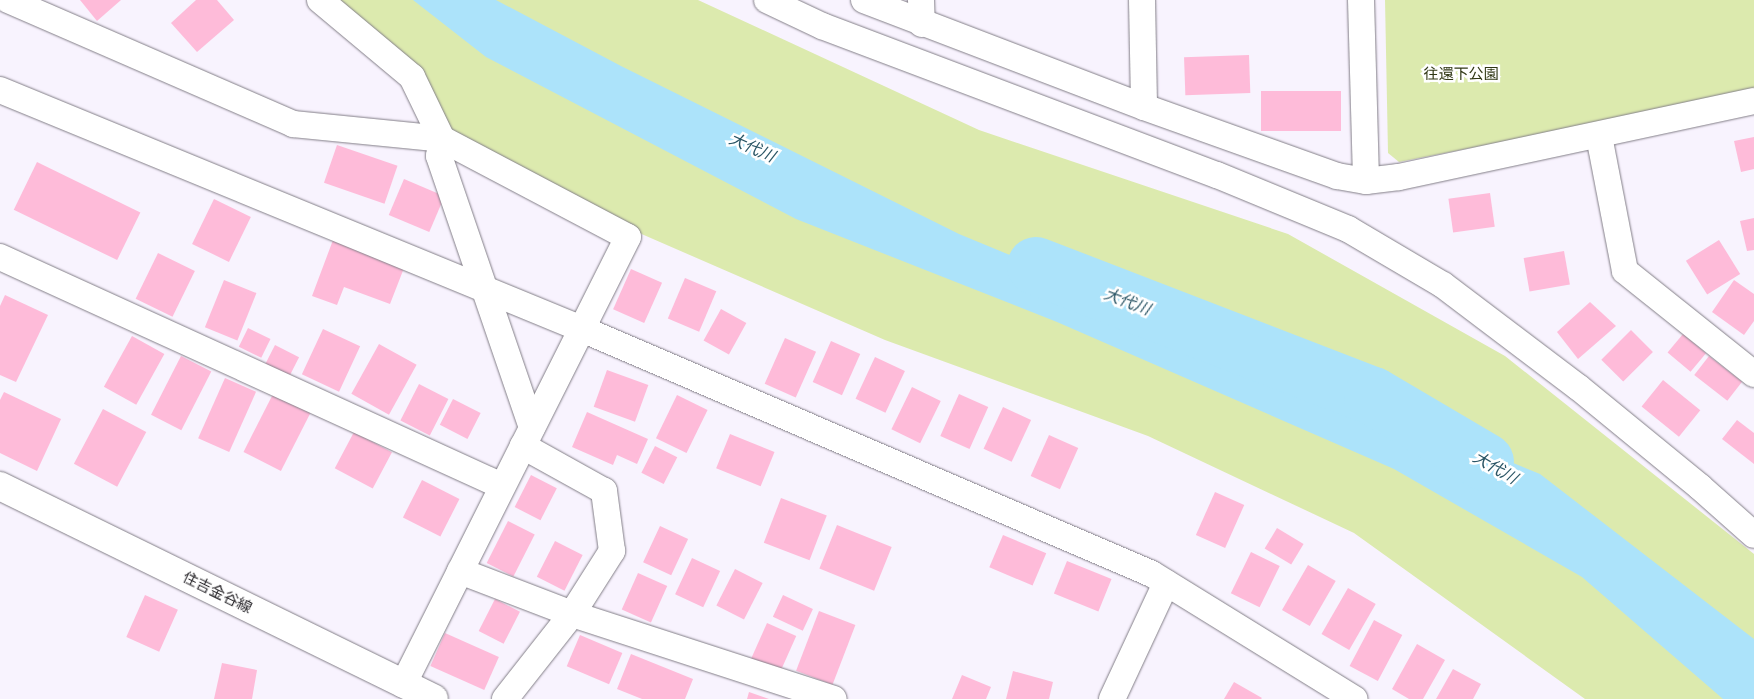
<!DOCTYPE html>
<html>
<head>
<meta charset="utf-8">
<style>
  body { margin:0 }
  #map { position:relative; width:1754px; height:699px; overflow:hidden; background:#f8f3fe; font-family:Karla,"Noto Sans JP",sans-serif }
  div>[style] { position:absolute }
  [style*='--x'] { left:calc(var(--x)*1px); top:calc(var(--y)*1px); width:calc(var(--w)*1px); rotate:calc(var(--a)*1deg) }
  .green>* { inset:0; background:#dceaae }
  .water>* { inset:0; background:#ace3fa }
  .river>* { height:58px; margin:-29px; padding:0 29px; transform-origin:29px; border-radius:29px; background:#ace3fa }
  .building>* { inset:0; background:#febbd9; transform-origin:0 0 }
  .roads { filter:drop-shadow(0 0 1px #827e87) drop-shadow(0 0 1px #827e87) }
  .street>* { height:26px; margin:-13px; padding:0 13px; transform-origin:13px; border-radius:13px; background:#fff }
  .secondary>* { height:28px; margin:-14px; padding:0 14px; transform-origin:14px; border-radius:14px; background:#fff }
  span { translate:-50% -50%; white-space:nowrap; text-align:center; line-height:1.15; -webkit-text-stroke:5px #fff; paint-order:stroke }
  .park-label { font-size:15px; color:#303714 }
  .street-label { font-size:15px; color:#2d2b2f }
  .water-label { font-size:16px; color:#2a5565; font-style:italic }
</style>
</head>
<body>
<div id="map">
  <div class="green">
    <i style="clip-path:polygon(331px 0,698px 0,979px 130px,1288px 234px,1505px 356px,1754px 554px,1754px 699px,1585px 699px,1354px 533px,1148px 436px,885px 340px,529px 185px,442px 139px,411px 68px)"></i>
    <i style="clip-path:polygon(1385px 0,1754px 0,1754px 93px,1399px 162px,1388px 153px)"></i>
  </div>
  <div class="water">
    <i style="clip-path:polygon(413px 0,496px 0,621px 66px,959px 234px,1540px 474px,1754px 639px,1754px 699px,1723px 699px,1582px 577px,1394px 469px,1057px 322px,796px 219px,486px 57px)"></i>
  </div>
  <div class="river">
    <i style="--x:1036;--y:266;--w:361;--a:21.1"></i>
    <i style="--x:1373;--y:396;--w:130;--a:30.5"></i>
  </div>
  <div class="building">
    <i style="clip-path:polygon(80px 0,121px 0,97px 21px)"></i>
    <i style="clip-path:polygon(196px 0,217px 0,234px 20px,197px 52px,171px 23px)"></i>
    <i style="left:1249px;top:55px;width:38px;height:65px;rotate:88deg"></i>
    <i style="left:1341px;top:91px;width:40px;height:80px;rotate:90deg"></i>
    <i style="clip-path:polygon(1754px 137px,1754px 169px,1741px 172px,1734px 141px)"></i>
    <i style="left:337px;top:145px;width:64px;height:40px;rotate:19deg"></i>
    <i style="left:37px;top:162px;width:115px;height:53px;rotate:26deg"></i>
    <i style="left:404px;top:179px;width:44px;height:39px;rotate:23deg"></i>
    <i style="left:1490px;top:193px;width:34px;height:42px;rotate:82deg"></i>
    <i style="left:214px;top:199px;width:41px;height:50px;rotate:26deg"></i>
    <i style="clip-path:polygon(1754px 218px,1754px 250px,1747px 251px,1740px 221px)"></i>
    <i style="clip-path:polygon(333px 240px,404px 268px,390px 304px,344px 287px,337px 305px,312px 296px)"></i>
    <i style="left:1719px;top:240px;width:40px;height:39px;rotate:58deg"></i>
    <i style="left:1564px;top:251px;width:34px;height:41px;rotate:80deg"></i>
    <i style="left:158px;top:253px;width:41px;height:51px;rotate:26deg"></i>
    <i style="left:631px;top:269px;width:34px;height:44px;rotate:24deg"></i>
    <i style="left:685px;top:278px;width:34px;height:44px;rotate:23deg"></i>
    <i style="left:224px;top:280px;width:35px;height:51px;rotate:22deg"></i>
    <i style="clip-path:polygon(1734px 280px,1754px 294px,1754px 321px,1744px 335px,1712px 312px)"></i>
    <i style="clip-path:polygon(5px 295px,48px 315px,16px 382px,0 375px,0 306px)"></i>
    <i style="clip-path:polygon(1590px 302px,1616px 326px,1578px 359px,1557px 332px)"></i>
    <i style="left:721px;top:309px;width:29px;height:36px;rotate:29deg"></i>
    <i style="left:248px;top:328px;width:25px;height:21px;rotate:26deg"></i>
    <i style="left:323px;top:329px;width:41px;height:50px;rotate:25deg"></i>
    <i style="left:1631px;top:330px;width:31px;height:42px;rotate:45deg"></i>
    <i style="left:1683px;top:334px;width:30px;height:24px;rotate:40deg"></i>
    <i style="left:132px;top:336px;width:37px;height:58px;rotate:29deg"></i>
    <i style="left:785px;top:338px;width:34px;height:50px;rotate:24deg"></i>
    <i style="left:831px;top:341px;width:32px;height:45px;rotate:24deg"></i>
    <i style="left:379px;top:344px;width:43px;height:57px;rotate:29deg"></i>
    <i style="left:275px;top:345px;width:27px;height:21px;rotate:27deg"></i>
    <i style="left:181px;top:356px;width:34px;height:66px;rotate:27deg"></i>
    <i style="left:1709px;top:356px;width:42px;height:24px;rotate:38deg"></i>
    <i style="left:875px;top:357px;width:33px;height:46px;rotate:25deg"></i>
    <i style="left:607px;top:370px;width:44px;height:39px;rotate:20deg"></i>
    <i style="left:225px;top:378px;width:34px;height:66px;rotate:24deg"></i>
    <i style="left:1663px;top:380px;width:48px;height:34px;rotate:39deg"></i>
    <i style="left:419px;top:384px;width:33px;height:41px;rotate:27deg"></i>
    <i style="left:912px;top:387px;width:32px;height:47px;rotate:26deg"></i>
    <i style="clip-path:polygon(4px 392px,61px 419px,37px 471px,0 453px,0 400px)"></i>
    <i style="left:273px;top:394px;width:42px;height:65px;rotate:27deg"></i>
    <i style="left:959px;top:394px;width:32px;height:46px;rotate:24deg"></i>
    <i style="left:677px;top:395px;width:34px;height:48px;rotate:26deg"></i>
    <i style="left:453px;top:399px;width:31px;height:29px;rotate:27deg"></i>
    <i style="left:1003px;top:407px;width:31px;height:46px;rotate:25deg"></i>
    <i style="left:103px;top:409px;width:49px;height:62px;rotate:28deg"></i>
    <i style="clip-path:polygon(587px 412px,648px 439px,637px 464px,617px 455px,613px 465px,572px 447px)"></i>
    <i style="clip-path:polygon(1737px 420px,1754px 433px,1754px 464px,1722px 439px)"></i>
    <i style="left:354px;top:432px;width:43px;height:41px;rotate:28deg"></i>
    <i style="left:730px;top:434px;width:48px;height:37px;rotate:22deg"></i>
    <i style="left:1049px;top:435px;width:32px;height:45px;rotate:24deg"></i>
    <i style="left:655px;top:446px;width:25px;height:30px;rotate:27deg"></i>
    <i style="left:531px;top:475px;width:29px;height:36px;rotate:27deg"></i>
    <i style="left:422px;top:480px;width:42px;height:42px;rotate:27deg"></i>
    <i style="left:1215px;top:492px;width:32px;height:47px;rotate:24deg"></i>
    <i style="left:781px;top:498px;width:49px;height:48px;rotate:21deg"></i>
    <i style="left:508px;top:521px;width:30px;height:47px;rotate:27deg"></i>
    <i style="left:837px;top:525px;width:59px;height:47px;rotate:22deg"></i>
    <i style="left:660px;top:526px;width:31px;height:40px;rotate:25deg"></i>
    <i style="left:1277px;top:528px;width:31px;height:24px;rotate:31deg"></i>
    <i style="left:1003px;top:535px;width:47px;height:35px;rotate:23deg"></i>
    <i style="left:555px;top:541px;width:31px;height:40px;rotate:27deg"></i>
    <i style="left:1251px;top:552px;width:32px;height:46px;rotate:26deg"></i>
    <i style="left:692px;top:558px;width:31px;height:40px;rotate:25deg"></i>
    <i style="left:1067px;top:561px;width:48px;height:35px;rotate:22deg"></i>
    <i style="left:1308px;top:565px;width:32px;height:52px;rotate:30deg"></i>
    <i style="left:735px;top:569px;width:31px;height:41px;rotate:27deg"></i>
    <i style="left:638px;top:573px;width:32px;height:40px;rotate:24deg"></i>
    <i style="left:1348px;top:588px;width:32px;height:53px;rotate:30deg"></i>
    <i style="left:145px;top:595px;width:36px;height:46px;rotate:24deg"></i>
    <i style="left:783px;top:595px;width:33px;height:24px;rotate:25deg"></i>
    <i style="left:495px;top:599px;width:28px;height:36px;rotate:27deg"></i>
    <i style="left:819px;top:611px;width:39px;height:64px;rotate:21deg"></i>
    <i style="left:1374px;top:620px;width:32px;height:52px;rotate:28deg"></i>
    <i style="left:767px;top:623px;width:32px;height:40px;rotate:24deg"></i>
    <i style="left:445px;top:633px;width:59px;height:36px;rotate:24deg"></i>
    <i style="left:580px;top:635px;width:46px;height:34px;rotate:23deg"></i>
    <i style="clip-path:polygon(1417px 644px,1445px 660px,1423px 699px,1409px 699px,1392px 689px)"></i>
    <i style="clip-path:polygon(631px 654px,693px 679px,685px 699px,642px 699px,617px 689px)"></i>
    <i style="clip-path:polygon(222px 663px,257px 670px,252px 699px,214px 699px)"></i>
    <i style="clip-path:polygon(1453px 669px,1481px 684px,1473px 699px,1436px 699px)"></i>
    <i style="clip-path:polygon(1013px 671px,1053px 682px,1049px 699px,1006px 699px)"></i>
    <i style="clip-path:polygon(962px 675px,991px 687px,986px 699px,952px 699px)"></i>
    <i style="clip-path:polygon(1234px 682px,1262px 698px,1261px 699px,1224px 699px)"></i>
    <i style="clip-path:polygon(749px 692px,769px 699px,747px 699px)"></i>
  </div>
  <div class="roads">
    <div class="street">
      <i style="--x:8;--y:0;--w:311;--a:23.5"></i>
      <i style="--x:293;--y:124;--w:150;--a:5.7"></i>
      <i style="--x:442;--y:139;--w:210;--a:27.8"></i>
      <i style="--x:628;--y:237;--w:501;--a:116.67"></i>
      <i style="--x:320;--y:0;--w:120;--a:39.9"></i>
      <i style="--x:412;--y:77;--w:69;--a:64.2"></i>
      <i style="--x:442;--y:139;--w:17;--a:100"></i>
      <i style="--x:439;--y:156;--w:287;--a:71.1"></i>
      <i style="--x:767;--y:0;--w:61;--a:25.3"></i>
      <i style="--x:822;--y:26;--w:422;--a:20.7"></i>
      <i style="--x:1217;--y:175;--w:142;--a:22.4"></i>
      <i style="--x:1348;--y:229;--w:110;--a:30.5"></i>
      <i style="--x:1443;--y:285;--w:169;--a:37.1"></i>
      <i style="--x:1578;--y:387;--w:158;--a:39.3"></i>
      <i style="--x:1700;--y:487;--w:72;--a:41.6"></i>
      <i style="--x:864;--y:0;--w:300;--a:20.9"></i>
      <i style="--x:1144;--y:107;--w:205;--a:19.7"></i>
      <i style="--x:1337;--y:176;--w:29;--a:10"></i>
      <i style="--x:1366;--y:181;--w:33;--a:-7"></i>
      <i style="--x:1399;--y:177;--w:363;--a:-12.1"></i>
      <i style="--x:921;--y:0;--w:24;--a:88"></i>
      <i style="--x:1142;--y:0;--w:107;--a:88.9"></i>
      <i style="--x:1361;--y:0;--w:181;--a:88.4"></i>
      <i style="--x:0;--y:90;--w:629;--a:22.33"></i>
      <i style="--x:582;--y:329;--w:620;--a:23.26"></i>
      <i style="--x:1152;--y:574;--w:238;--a:31.7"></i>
      <i style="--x:1599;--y:136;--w:137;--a:79.1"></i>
      <i style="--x:1625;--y:271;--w:165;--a:38.6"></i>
      <i style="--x:0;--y:257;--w:552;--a:24.52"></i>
      <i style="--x:460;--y:571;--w:120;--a:21"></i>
      <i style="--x:572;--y:614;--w:275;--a:18"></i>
      <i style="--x:505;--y:699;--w:108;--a:-51.8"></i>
      <i style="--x:572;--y:614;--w:75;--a:-57.6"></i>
      <i style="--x:612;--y:551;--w:61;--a:-97.6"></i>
      <i style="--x:604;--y:491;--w:93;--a:-150.9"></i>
      <i style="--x:1112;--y:699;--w:128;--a:-65"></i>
    </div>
    <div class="secondary">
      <i style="--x:0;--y:486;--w:483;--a:26.1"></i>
    </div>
  </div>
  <div class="park-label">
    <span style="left:1461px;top:75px">往還下公園</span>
  </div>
  <div class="street-label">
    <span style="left:217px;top:593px;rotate:26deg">住吉金谷線</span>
  </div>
  <div class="water-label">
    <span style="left:752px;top:148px;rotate:24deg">大代川</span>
    <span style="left:1127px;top:302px;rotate:21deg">大代川</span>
    <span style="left:1495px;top:468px;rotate:30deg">大代川</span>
  </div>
</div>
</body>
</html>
